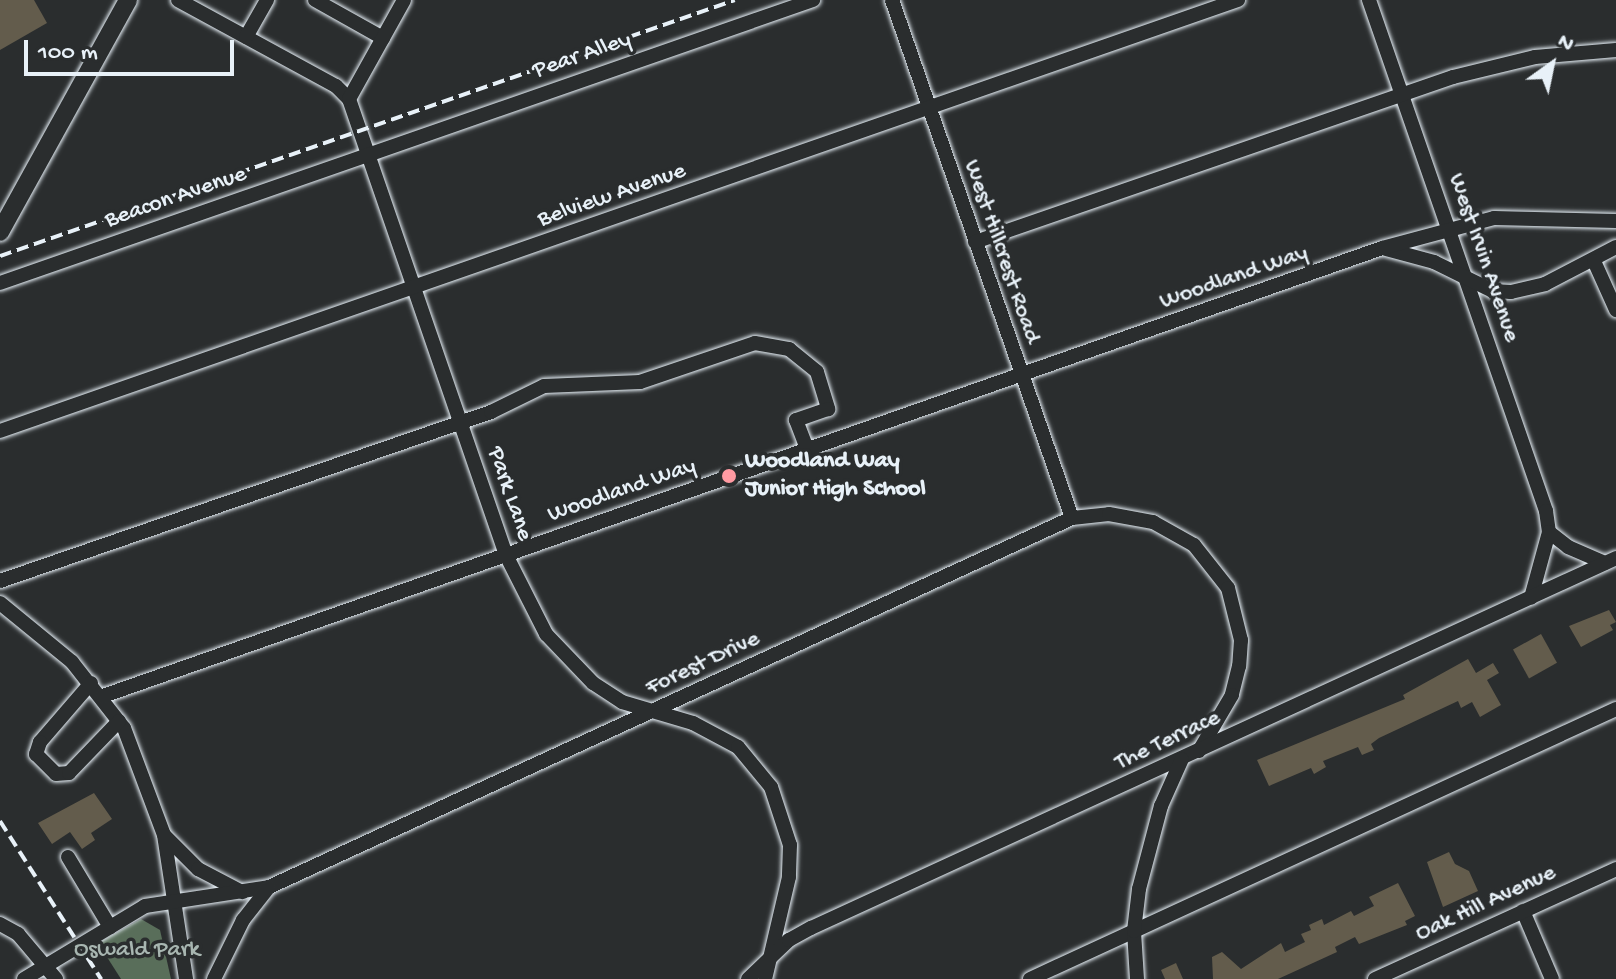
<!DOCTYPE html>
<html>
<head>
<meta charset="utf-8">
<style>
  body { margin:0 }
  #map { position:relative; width:1616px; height:979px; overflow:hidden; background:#2a2d2e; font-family:"Gochi Hand",sans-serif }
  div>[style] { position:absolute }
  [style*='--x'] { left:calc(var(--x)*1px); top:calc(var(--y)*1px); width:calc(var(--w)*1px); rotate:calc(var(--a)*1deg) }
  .green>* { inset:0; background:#596e5a }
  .building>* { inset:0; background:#635c4c; transform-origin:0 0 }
  .roads { filter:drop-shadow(0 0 2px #e8f1f8) drop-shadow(0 0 2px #e8f1f8) }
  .minor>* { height:14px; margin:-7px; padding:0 7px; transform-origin:7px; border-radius:7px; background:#2a2d2e }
  .major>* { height:18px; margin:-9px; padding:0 9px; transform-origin:9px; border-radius:9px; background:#2a2d2e }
  .rail>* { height:4px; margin-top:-2px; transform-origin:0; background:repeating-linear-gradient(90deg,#e8f1f8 0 12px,transparent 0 18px) }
  .dots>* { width:22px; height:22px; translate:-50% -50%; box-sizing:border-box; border:4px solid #2a2d2e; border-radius:50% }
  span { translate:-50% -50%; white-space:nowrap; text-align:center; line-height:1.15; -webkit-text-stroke:7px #2a2d2e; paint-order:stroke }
  .street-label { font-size:24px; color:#e8f1f8 }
  .poi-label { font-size:24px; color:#e8f1f8; font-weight:700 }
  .left { translate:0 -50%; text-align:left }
  .park-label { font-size:24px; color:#a8b6b1 }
  .north { position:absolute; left:1512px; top:24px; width:80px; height:80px; -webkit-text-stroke:6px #2a2d2e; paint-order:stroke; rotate:33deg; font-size:22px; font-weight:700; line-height:32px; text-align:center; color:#e8f1f8 }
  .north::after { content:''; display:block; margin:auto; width:28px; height:36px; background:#e8f1f8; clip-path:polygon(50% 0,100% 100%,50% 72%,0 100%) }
  .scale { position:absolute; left:24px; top:40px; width:210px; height:36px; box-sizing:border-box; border:4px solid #e8f1f8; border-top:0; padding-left:10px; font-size:24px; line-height:28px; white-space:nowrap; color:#e8f1f8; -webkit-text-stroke:6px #2a2d2e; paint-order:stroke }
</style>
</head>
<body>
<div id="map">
  <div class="green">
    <i style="clip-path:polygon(141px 919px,160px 930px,171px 979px,121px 979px,98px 943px)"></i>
  </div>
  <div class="building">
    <i style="clip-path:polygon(0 0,34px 0,47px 23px,0 50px)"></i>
    <i style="clip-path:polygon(1609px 610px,1616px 622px,1610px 625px,1613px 630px,1581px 647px,1569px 626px)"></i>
    <i style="left:1541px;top:634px;width:33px;height:32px;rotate:61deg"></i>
    <i style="clip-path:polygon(1468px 659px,1476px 673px,1493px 663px,1499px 673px,1487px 680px,1501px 705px,1480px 717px,1472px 702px,1461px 708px,1458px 701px,1379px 738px,1371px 744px,1374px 750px,1362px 755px,1358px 747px,1323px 761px,1326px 767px,1314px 774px,1311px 768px,1269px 786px,1257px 760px,1405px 699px,1403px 695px)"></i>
    <i style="clip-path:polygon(94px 793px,112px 819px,91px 833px,95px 840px,82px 849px,70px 832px,52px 844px,38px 823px)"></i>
    <i style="clip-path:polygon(1449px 852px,1455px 864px,1469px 871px,1478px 891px,1443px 907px,1427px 862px)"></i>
    <i style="clip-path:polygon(1398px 883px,1415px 916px,1405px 921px,1407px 925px,1359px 944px,1355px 937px,1335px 947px,1337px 952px,1278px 979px,1213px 979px,1212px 957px,1222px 952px,1241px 969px,1281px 943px,1285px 952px,1305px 942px,1301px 934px,1311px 930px,1309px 925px,1322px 919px,1324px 925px,1351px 911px,1354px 916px,1374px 906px,1369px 897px)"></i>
    <i style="clip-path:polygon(1176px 963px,1183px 979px,1165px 979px,1161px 970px)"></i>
  </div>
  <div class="roads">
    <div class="minor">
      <i style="--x:178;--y:0;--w:180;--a:28.6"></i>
      <i style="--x:336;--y:86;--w:18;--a:45"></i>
      <i style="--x:349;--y:99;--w:482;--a:71"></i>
      <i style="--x:506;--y:555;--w:89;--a:63.1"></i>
      <i style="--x:546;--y:634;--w:68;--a:46.2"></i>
      <i style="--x:593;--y:683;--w:35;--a:33"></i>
      <i style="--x:622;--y:702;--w:74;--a:16.5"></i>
      <i style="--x:693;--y:723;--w:51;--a:28.1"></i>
      <i style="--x:738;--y:747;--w:52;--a:50.5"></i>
      <i style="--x:771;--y:787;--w:61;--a:71.9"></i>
      <i style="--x:790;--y:845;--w:32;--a:92"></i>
      <i style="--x:789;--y:877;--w:105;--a:103.2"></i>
      <i style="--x:315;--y:0;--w:78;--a:29.2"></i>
      <i style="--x:892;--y:0;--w:548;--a:70.84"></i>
      <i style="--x:1369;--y:0;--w:541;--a:70.89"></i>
      <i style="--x:1546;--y:511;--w:21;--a:82"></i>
      <i style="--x:1549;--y:532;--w:68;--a:105.3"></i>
      <i style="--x:246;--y:37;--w:43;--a:-60.4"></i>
      <i style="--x:349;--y:99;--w:113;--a:-60.9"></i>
      <i style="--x:975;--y:242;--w:506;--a:-19.04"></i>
      <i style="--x:1453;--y:77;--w:84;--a:-13.7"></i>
      <i style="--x:1535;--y:57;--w:81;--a:-4.9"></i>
      <i style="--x:1386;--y:249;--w:50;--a:15.2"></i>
      <i style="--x:1434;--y:262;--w:66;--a:26.2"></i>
      <i style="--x:1493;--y:291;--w:18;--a:3"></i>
      <i style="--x:1511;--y:292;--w:35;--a:-13"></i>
      <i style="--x:1545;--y:284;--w:80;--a:-27.5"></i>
      <i style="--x:1594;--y:261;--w:54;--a:65.8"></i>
      <i style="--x:0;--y:283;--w:861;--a:-19.19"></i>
      <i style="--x:0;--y:431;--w:1311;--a:-19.2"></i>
      <i style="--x:1549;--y:532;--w:24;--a:38"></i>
      <i style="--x:1568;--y:547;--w:40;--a:23.4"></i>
      <i style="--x:0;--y:581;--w:519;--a:-18.99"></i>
      <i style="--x:491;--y:412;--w:59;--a:-26.1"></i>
      <i style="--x:544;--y:386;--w:96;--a:-2.4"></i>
      <i style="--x:640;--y:382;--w:121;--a:-18.7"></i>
      <i style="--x:755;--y:343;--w:35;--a:10"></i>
      <i style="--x:789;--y:349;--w:36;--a:39"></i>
      <i style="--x:817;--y:372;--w:39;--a:73"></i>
      <i style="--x:828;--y:409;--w:34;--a:161"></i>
      <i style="--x:796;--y:420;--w:31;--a:69"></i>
      <i style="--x:0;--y:603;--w:93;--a:39.3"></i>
      <i style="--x:72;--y:662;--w:84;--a:51.8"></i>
      <i style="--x:124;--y:728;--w:114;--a:69.5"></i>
      <i style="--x:164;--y:835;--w:146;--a:81.3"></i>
      <i style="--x:91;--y:683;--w:78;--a:130.8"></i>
      <i style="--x:40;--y:742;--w:13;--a:108"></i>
      <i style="--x:36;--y:754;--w:28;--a:45"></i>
      <i style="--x:56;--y:774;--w:13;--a:-4"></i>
      <i style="--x:69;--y:773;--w:72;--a:-46.1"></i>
      <i style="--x:103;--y:696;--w:1355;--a:-19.3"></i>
      <i style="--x:1382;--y:248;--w:116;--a:-15"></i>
      <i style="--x:1494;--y:218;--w:122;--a:1.4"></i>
      <i style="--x:165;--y:836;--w:47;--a:45"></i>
      <i style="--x:198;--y:869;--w:50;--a:27.6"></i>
      <i style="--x:68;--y:857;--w:82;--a:59"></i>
      <i style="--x:1523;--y:911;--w:74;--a:66.9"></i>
      <i style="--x:0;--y:924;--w:21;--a:29"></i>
      <i style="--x:18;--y:934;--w:59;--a:49.8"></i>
      <i style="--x:24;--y:979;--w:141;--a:-31.1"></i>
      <i style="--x:145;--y:906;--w:125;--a:-8.7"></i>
      <i style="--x:269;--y:887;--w:884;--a:-24.68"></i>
      <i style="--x:1072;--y:518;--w:37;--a:-6"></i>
      <i style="--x:1109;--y:514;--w:45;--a:10.3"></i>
      <i style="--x:1153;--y:522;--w:47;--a:29.3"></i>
      <i style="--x:1194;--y:545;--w:55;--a:51.7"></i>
      <i style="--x:1228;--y:588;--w:54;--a:76"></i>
      <i style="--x:1241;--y:640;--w:26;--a:94"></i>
      <i style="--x:1239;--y:666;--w:30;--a:104"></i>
      <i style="--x:1232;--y:695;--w:65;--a:120.5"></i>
      <i style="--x:214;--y:979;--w:66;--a:-63.8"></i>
      <i style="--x:243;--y:920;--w:42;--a:-51.8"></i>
      <i style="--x:748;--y:979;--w:57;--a:-43.6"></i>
      <i style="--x:789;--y:940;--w:25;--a:-29"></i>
      <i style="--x:811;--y:928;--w:886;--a:-24.68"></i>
      <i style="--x:1030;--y:979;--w:645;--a:-24.74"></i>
      <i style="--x:1137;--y:979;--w:48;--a:-93.6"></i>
      <i style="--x:1134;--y:931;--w:42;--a:-83.2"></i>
      <i style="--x:1139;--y:889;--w:86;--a:-75.2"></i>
      <i style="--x:1161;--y:806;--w:51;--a:-65.9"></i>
      <i style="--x:1375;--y:979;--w:265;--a:-24.5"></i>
    </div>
    <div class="major">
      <i style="--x:0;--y:232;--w:265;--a:-61.1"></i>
    </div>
  </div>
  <div class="rail">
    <i style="--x:0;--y:256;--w:778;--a:-19.2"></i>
    <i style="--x:0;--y:821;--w:188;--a:57.4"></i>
  </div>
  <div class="dots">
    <i style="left:729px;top:476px;background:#ff9aa2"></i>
  </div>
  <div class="street-label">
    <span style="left:582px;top:56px;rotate:-19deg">Pear Alley</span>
    <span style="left:612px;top:196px;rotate:-19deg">Belview Avenue</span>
    <span style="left:176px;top:198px;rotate:-19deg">Beacon Avenue</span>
    <span style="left:1001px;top:252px;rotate:71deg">West Hillcrest Road</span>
    <span style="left:1483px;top:258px;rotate:71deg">West Irvin Avenue</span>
    <span style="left:1234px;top:278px;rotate:-19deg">Woodland Way</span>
    <span style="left:622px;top:491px;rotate:-19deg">Woodland Way</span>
    <span style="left:509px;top:494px;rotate:71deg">Park Lane</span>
    <span style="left:703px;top:664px;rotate:-25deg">Forest Drive</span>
    <span style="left:1168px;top:741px;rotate:-25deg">The Terrace</span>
    <span style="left:1486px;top:904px;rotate:-25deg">Oak Hill Avenue</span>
  </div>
  <div class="poi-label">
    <span class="left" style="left:745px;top:476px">Woodland Way<br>Junior High School</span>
  </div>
  <div class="park-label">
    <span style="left:137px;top:951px">Oswald Park</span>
  </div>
  <div class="north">N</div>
  <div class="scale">100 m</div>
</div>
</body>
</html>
